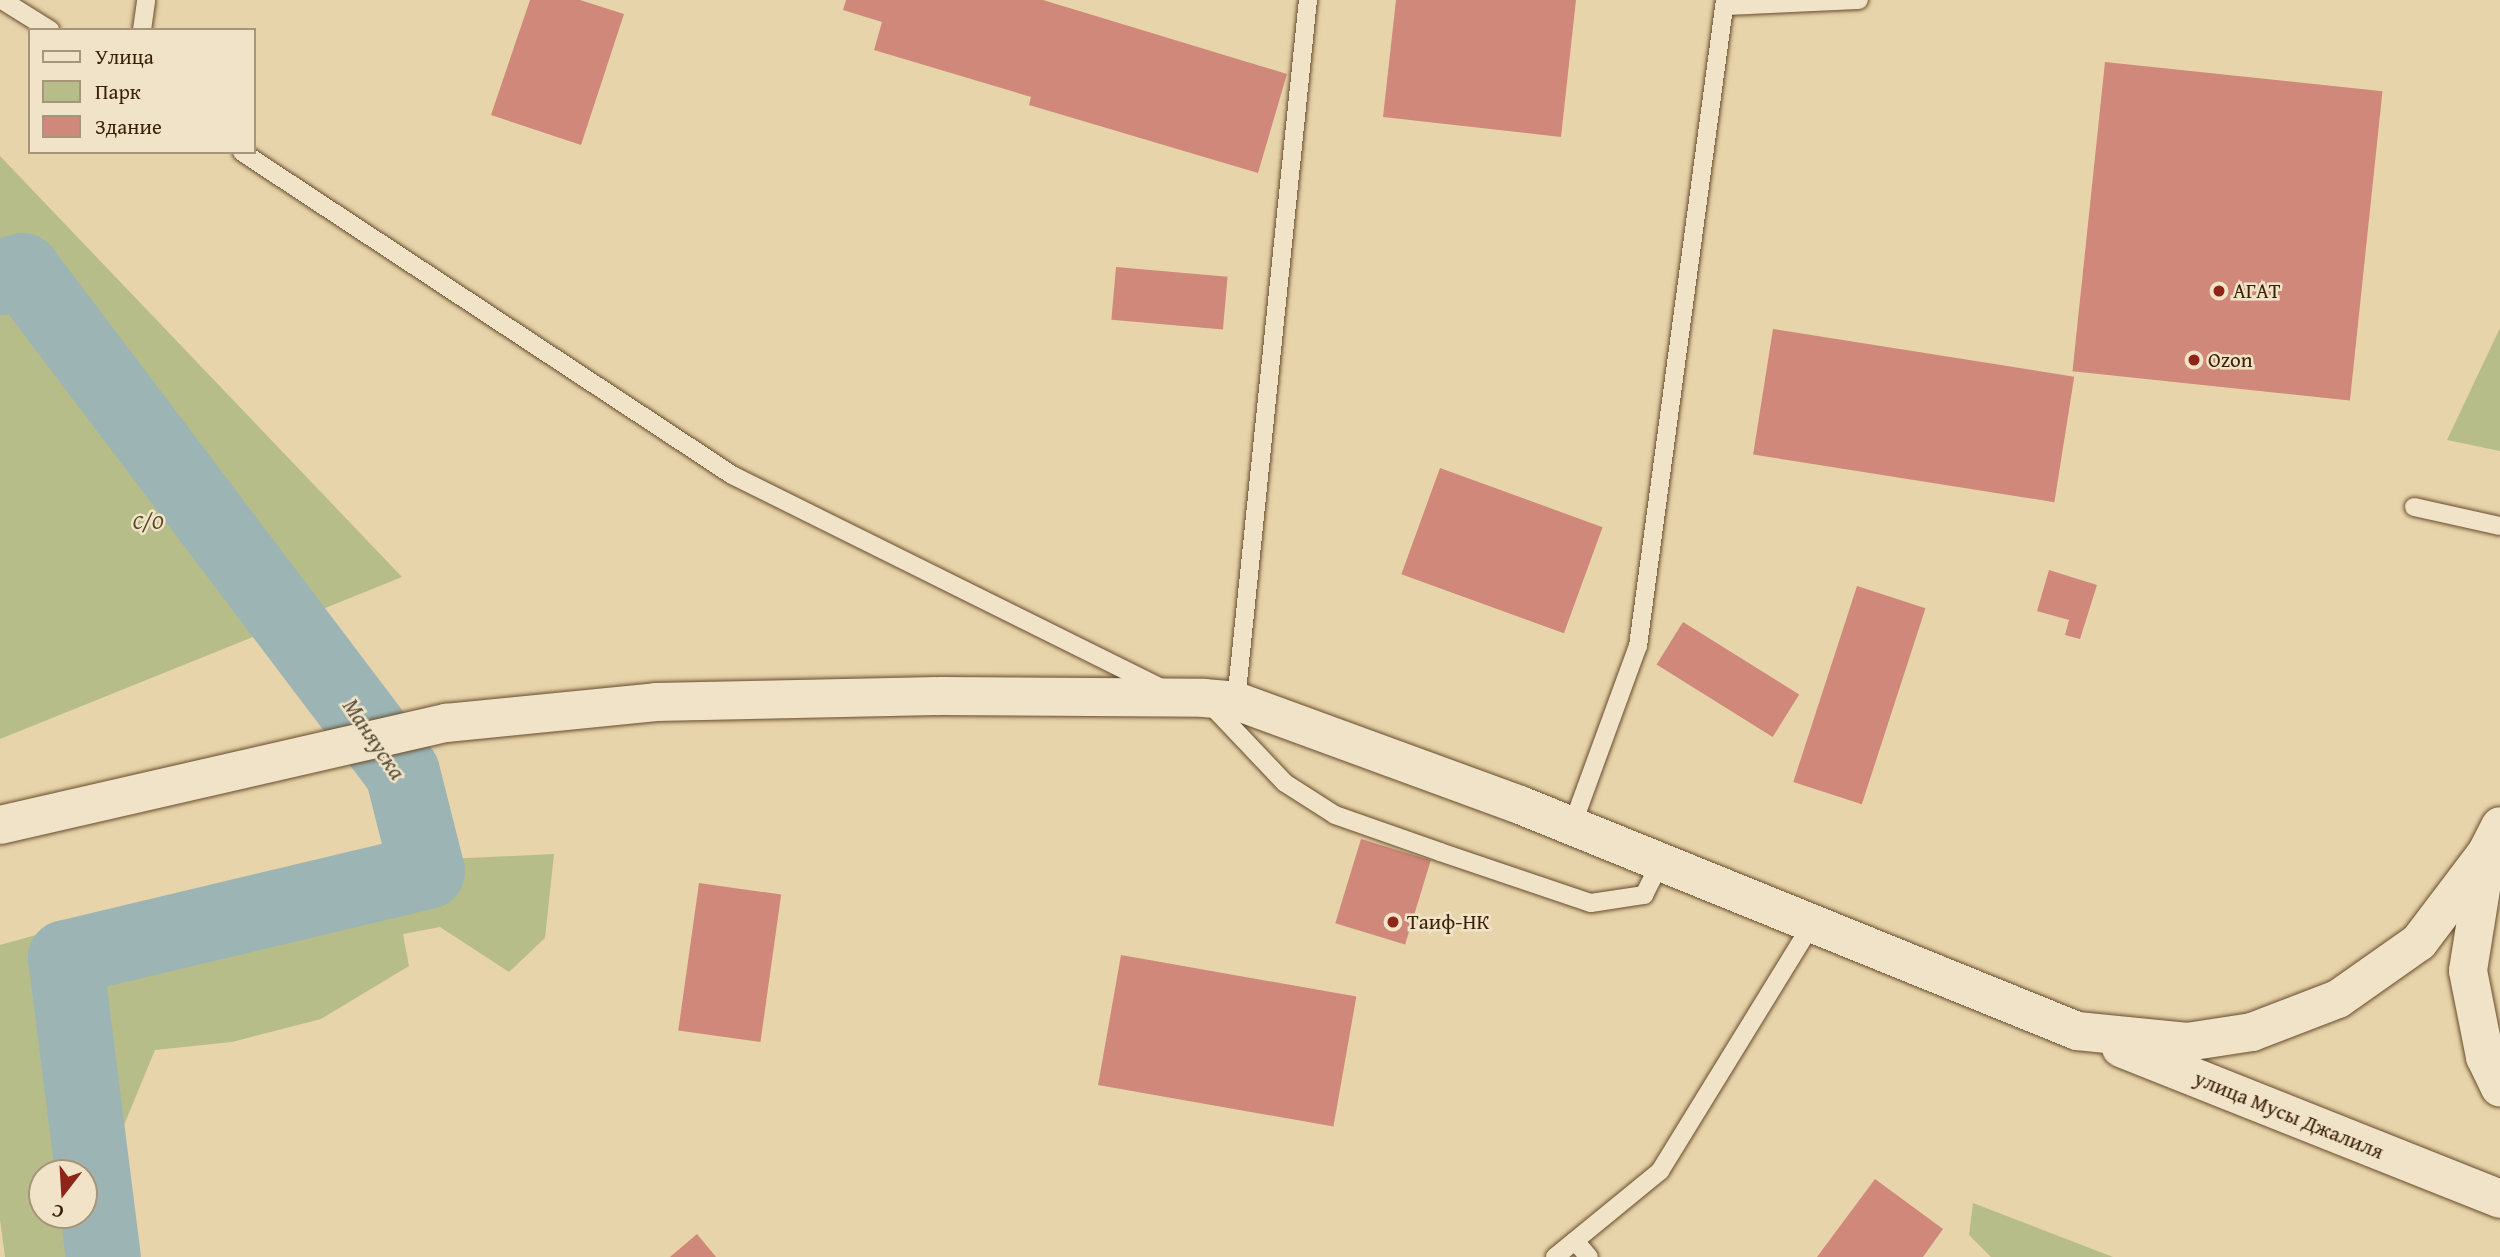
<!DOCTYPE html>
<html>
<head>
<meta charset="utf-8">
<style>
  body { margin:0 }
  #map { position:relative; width:2500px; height:1257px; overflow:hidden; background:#e8d4aa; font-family:"Gentium Book Plus",serif }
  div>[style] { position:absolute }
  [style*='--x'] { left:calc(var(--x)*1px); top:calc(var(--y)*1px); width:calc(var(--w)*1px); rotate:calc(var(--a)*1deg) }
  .green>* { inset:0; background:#b6bd88 }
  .river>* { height:75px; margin:-37.5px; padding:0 37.5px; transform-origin:37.5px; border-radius:37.5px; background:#9cb5b4 }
  .building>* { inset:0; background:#cf887a; transform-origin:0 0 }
  .roads { filter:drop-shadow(0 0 2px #664c2d) drop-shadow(0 0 2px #664c2d) }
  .service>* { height:18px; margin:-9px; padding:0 9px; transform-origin:9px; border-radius:9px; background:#f0e3c8 }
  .secondary>* { height:38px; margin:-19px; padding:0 19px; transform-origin:19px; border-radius:19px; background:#f0e3c8 }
  .dots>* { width:19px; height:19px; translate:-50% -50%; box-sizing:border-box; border:4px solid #f0e3c8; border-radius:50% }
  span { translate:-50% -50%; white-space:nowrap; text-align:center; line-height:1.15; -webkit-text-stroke:5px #f0e3c8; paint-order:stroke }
  .poi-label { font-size:21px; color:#3a1f03 }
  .left { translate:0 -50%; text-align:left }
  .park-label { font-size:21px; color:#594624; font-style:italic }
  .street-label { font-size:21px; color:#3a1f03 }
  .water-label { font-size:23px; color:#574c38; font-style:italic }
  .legend { position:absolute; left:28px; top:28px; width:228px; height:126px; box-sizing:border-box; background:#f0e3c8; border:2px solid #a79579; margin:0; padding:9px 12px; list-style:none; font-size:21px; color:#3a1f03 }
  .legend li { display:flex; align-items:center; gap:14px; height:35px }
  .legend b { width:35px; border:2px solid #a79579 }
  .north { position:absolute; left:28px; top:1159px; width:70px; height:70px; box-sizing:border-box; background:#f0e3c8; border:2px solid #a79579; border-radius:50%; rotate:197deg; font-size:19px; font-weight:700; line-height:28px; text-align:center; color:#3a1f03 }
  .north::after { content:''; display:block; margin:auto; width:24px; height:32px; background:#8f2418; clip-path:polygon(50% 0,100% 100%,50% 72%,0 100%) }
</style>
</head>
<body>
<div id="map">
  <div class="green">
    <i style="clip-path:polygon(0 156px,402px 577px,0 739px)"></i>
    <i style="clip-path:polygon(2500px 328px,2500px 451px,2447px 440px)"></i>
    <i style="clip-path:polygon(evenodd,554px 854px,545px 938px,509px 972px,440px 927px,403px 934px,409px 966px,321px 1019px,232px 1042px,155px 1050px,117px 1142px,138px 1257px,5px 1257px,0 1220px,0 945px,161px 900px,288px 875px,364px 863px,554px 854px,84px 1173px,84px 1215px,42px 1215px,42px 1173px,84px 1173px)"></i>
    <i style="clip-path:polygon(1973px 1203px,2113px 1257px,1991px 1257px,1969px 1235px)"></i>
  </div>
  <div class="river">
    <i style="--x:0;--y:277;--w:23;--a:-18"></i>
    <i style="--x:22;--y:270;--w:630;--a:52.88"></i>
    <i style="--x:402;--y:772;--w:102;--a:75.8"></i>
    <i style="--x:427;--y:871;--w:372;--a:166.6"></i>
    <i style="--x:65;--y:957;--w:302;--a:82.8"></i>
  </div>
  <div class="building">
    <i style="clip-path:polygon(530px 0,580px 0,624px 14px,581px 145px,491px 115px)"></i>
    <i style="clip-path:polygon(846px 0,1043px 0,1287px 74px,1258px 173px,1029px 105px,1031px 97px,874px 50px,882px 22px,843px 10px)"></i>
    <i style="clip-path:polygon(1396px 0,1576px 0,1561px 137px,1383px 117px)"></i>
    <i style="left:2105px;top:62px;width:279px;height:311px;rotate:6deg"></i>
    <i style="left:1116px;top:267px;width:112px;height:53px;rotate:5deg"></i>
    <i style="left:1773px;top:329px;width:305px;height:127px;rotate:9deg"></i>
    <i style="left:1440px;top:468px;width:173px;height:113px;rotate:20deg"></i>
    <i style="clip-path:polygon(2049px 570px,2097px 585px,2080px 639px,2065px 635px,2069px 620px,2037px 611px)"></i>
    <i style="left:1857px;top:586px;width:72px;height:206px;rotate:18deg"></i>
    <i style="left:1683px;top:622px;width:137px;height:50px;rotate:32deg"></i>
    <i style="left:1361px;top:839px;width:73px;height:88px;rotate:17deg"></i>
    <i style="left:699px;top:883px;width:83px;height:149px;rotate:8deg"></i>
    <i style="left:1121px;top:955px;width:239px;height:132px;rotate:10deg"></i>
    <i style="clip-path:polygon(1875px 1179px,1943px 1229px,1923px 1257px,1817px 1257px)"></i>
    <i style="clip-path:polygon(697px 1234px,716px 1257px,670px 1257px)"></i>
  </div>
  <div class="roads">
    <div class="service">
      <i style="--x:2;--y:0;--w:57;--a:32"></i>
      <i style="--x:1725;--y:6;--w:134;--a:-2.6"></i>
      <i style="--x:142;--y:30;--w:30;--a:-82"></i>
      <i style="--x:242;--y:152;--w:587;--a:33.39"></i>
      <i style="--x:732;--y:475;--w:480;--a:26.4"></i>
      <i style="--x:2414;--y:507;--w:88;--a:12.5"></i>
      <i style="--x:1236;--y:701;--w:705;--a:-84.14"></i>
      <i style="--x:1209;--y:703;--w:110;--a:46.5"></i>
      <i style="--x:1285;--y:783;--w:59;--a:32.6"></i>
      <i style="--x:1335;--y:815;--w:111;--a:19.4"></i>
      <i style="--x:1440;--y:852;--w:159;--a:18.7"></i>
      <i style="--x:1591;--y:903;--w:54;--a:-8.6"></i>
      <i style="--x:1644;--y:895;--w:38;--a:-63"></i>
      <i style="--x:1572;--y:826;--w:192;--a:-69.9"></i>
      <i style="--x:1638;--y:646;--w:652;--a:-82.33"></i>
      <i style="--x:1575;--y:1241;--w:21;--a:49"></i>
      <i style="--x:1555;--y:1257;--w:136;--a:-39.3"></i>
      <i style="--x:1660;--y:1171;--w:292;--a:-58.4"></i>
    </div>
    <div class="secondary">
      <i style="--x:0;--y:825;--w:458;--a:-12.9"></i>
      <i style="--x:446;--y:723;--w:211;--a:-5.7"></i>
      <i style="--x:656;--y:702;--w:286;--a:-1.2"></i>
      <i style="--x:942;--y:696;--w:262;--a:0.4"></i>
      <i style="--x:1204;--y:698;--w:32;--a:5"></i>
      <i style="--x:1236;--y:701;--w:302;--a:20.1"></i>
      <i style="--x:1520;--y:805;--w:601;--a:22.08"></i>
      <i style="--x:2077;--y:1031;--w:111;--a:5.7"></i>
      <i style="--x:2187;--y:1042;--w:66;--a:-8.7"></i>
      <i style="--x:2252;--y:1032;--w:92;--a:-21"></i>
      <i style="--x:2338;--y:999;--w:99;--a:-35.1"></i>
      <i style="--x:2419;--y:942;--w:113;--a:-52.9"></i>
      <i style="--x:2487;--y:852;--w:29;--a:-63"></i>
      <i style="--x:2486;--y:858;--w:114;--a:99.1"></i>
      <i style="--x:2468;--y:971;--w:88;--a:78.8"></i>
      <i style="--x:2485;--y:1057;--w:34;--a:64"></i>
      <i style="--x:2121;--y:1048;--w:408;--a:21.7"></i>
    </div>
  </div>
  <div class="dots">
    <i style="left:2219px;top:291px;background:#8f2418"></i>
    <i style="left:2194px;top:360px;background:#8f2418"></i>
    <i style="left:1393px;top:922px;background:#8f2418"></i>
  </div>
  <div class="poi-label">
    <span class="left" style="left:2233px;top:291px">АГАТ</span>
    <span class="left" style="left:2208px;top:360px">Ozon</span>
    <span class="left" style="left:1407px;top:922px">Таиф-НК</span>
  </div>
  <div class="park-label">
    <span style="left:148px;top:522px">С/О</span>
  </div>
  <div class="street-label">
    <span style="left:2289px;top:1115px;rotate:22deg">улица Мусы Джалиля</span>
  </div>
  <div class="water-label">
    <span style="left:374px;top:739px;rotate:56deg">Маняуска</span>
  </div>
  <ul class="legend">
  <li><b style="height:9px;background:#f0e3c8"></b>Улица</li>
  <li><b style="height:19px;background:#b6bd88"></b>Парк</li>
  <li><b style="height:19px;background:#cf887a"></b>Здание</li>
  </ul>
  <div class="north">С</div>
</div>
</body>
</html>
